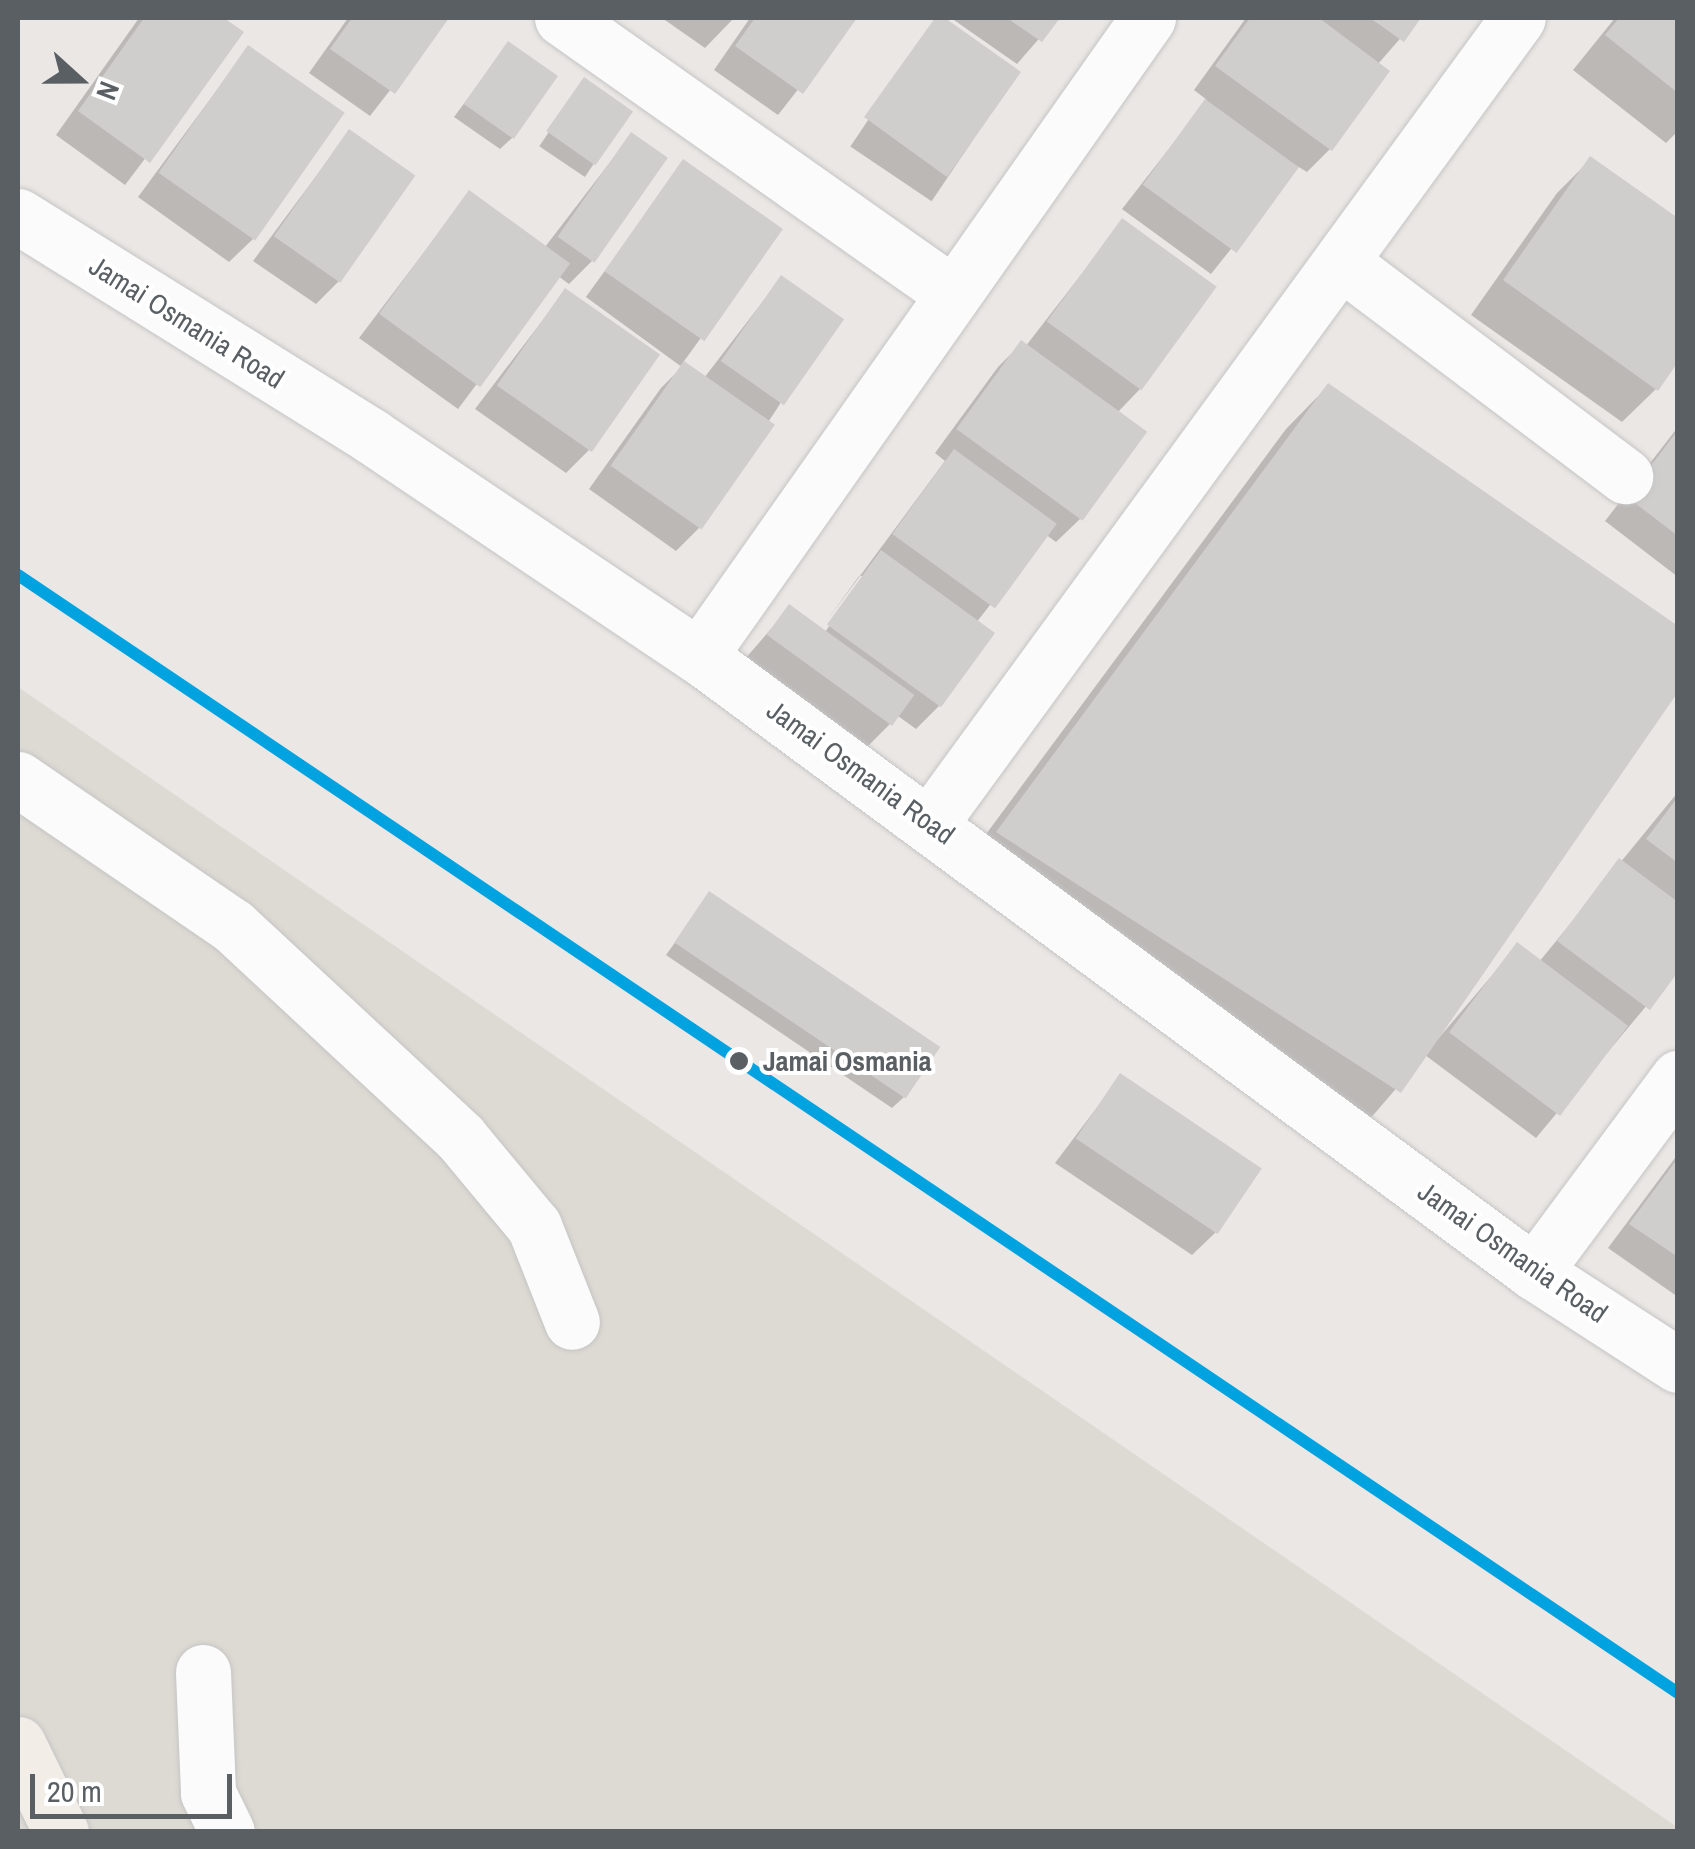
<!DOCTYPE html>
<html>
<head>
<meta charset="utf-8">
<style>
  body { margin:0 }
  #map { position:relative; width:1695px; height:1849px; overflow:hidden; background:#eae7e4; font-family:"Archivo Narrow",sans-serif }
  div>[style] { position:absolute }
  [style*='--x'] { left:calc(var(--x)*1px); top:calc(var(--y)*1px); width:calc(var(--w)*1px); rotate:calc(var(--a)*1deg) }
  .education>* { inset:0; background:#dddad3 }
  .shadow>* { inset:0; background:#0003; transform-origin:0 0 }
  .building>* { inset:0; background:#d0cecd; transform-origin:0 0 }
  .roads { filter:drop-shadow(0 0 2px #c5c5c5) drop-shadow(0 0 2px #c5c5c5) }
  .minor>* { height:55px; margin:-27.5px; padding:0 27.5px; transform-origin:27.5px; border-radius:27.5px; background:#fcfbfb }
  .tertiary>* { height:55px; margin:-27.5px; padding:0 27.5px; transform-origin:27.5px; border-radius:27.5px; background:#fcfbfb }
  .primary>* { height:55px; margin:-27.5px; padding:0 27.5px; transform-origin:27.5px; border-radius:27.5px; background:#f2eee7 }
  .rail-1>* { height:12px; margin:-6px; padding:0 6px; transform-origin:6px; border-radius:6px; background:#00a3e0 }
  .dots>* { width:28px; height:28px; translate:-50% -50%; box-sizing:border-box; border:5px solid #fff; border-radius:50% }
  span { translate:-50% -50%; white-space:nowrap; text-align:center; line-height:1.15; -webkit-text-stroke:8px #fff; paint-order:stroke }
  .street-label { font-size:28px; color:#595f63 }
  .stop-label { font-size:28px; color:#595f63; font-weight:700 }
  .left { translate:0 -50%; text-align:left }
  .frame { position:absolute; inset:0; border:20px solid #595f63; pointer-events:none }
  .north { position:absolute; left:30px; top:30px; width:100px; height:100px; -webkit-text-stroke:8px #fff; paint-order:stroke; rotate:111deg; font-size:28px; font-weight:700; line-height:40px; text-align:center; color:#595f63 }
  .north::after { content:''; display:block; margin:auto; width:35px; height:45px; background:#595f63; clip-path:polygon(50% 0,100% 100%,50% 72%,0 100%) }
  .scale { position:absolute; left:30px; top:1774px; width:202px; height:45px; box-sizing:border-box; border:5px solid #595f63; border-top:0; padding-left:12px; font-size:30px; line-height:35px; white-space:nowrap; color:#595f63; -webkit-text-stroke:8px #fff; paint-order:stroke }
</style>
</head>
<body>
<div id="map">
  <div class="education">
    <i style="clip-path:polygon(18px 687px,1677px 1827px,1677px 1831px,18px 1831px)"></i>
  </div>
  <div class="shadow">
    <i style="clip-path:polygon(139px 18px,220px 18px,241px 32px,125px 185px,56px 135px)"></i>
    <i style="clip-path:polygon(348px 18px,446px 18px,370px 116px,309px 73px)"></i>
    <i style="clip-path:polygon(662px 18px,734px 18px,705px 48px)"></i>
    <i style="clip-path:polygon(750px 18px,854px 18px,778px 115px,714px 70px)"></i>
    <i style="left:937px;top:18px;width:98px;height:155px;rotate:34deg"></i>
    <i style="clip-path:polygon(951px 18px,1057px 18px,1017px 64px)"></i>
    <i style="clip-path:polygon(1246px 18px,1418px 18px,1378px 64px,1330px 149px,1307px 172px,1297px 166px,1211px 274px,1122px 209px,1207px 100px,1194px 90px)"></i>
    <i style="clip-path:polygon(1615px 18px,1678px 18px,1678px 131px,1666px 143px,1573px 70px)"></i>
    <i style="clip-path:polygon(508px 44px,512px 138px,500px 149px,454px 117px)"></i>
    <i style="clip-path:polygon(248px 48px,253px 239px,229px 262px,138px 197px)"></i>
    <i style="left:584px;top:80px;width:55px;height:80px;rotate:34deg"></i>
    <i style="clip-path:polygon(349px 132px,339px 281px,316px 304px,253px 261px)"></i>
    <i style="clip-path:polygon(631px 135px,592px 261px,569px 284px,558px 276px,458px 409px,359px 338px,469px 193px,545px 247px)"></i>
    <i style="clip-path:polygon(1590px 160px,1656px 389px,1622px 422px,1471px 315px,1557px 193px)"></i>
    <i style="left:684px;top:162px;width:117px;height:167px;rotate:36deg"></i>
    <i style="clip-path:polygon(evenodd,1122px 222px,1140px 389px,1117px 413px,1080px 519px,1056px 542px,1045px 534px,976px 623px,939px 706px,916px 729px,898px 716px,867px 747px,745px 659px,790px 607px,820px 630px,945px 461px,935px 453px,998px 367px,1021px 344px,1025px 347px,1122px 222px,859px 576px,866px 576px,822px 636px,818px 633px,859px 576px)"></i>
    <i style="clip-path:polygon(781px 278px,780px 404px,699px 528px,676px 551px,589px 489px,661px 388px,684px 365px,704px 378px)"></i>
    <i style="clip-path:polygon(565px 291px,589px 450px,566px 473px,475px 409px)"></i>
    <i style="clip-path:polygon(1328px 386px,1426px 1053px,1517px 946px,1539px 962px,1678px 792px,1678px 968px,1536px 1138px,1425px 1055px,1357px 1134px,955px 876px,1286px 429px)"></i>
    <i style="clip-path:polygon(1678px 427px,1678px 577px,1605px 521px)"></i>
    <i style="clip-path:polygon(709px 895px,904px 1097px,892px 1108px,666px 955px)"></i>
    <i style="clip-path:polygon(1120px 1077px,1216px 1232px,1192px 1255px,1055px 1163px)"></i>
    <i style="clip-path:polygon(1678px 1154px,1678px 1297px,1608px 1248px)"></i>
  </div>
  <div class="building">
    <i style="clip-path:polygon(144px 18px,224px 18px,244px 32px,150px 163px,78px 111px)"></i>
    <i style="clip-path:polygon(352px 18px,449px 18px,395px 94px,330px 49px)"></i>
    <i style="clip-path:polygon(755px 18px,857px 18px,803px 94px,735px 46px)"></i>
    <i style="clip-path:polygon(935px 18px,945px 18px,1021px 72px,947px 177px,864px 117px)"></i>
    <i style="clip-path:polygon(1007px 18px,1060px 18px,1042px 42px)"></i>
    <i style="clip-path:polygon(1250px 18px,1319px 18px,1390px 71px,1332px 151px,1215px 66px)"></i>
    <i style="clip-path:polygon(1370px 18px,1421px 18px,1404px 42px)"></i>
    <i style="clip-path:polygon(1619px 18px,1678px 18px,1678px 93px,1605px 35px)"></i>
    <i style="left:508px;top:41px;width:61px;height:77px;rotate:35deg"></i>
    <i style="left:248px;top:45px;width:118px;height:156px;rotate:35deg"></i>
    <i style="left:584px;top:77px;width:60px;height:66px;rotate:35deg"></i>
    <i style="left:1205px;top:99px;width:116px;height:106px;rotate:36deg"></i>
    <i style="left:349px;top:129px;width:81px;height:131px;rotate:35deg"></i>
    <i style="left:631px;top:132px;width:45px;height:128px;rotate:35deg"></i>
    <i style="clip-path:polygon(1590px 156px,1678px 218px,1678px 362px,1658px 391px,1503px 280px)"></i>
    <i style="left:683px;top:159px;width:122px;height:137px;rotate:35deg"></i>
    <i style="left:469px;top:190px;width:125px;height:153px;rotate:36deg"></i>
    <i style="left:1122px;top:218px;width:117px;height:128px;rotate:36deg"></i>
    <i style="left:781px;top:275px;width:77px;height:105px;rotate:35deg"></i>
    <i style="left:565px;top:288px;width:116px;height:119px;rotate:35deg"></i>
    <i style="left:1021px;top:340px;width:156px;height:110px;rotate:36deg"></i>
    <i style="left:684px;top:361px;width:111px;height:128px;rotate:35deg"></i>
    <i style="clip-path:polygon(1328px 383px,1678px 626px,1678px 692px,1401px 1093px,996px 832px)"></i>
    <i style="clip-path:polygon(1678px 430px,1678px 536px,1627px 497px)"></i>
    <i style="left:954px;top:449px;width:127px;height:105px;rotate:36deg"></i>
    <i style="left:881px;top:550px;width:141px;height:92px;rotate:36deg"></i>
    <i style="left:789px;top:604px;width:155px;height:38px;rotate:36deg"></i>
    <i style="clip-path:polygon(1678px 797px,1678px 863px,1646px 839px)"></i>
    <i style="clip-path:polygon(1619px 858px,1678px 902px,1678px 972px,1650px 1010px,1557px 941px)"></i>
    <i style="left:709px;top:891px;width:279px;height:62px;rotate:34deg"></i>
    <i style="left:1517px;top:942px;width:139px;height:113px;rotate:37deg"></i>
    <i style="left:1120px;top:1073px;width:171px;height:79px;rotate:34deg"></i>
    <i style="clip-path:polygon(1678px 1158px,1678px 1257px,1629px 1224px)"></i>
  </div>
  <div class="roads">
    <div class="minor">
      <i style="--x:562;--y:18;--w:475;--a:35.2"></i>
      <i style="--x:1341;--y:262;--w:356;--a:37"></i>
      <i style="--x:699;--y:656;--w:780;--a:-54.86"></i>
      <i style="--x:18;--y:779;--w:260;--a:34.4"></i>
      <i style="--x:233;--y:926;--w:310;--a:42.9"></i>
      <i style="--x:460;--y:1137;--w:116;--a:50.3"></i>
      <i style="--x:534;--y:1226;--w:103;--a:68.4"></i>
      <i style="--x:931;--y:822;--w:995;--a:-53.87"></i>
      <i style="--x:1534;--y:1272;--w:242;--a:-53.4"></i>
      <i style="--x:203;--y:1672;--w:121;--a:87.6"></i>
      <i style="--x:208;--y:1793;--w:43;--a:64"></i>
    </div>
    <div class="tertiary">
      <i style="--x:18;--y:216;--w:416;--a:31.9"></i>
      <i style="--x:371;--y:436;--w:395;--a:33.9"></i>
      <i style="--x:699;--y:656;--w:1038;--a:36.42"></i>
      <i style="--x:1534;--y:1272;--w:171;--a:32.9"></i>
    </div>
    <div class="primary">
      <i style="--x:18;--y:1744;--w:98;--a:64"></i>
    </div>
  </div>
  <div class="rail-1">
    <i style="--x:18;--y:575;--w:2001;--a:33.96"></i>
  </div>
  <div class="dots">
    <i style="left:739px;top:1061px;background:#595f63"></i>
  </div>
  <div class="street-label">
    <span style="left:187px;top:322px;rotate:32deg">Jamai Osmania Road</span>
    <span style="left:861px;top:772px;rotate:36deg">Jamai Osmania Road</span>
    <span style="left:1513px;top:1252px;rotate:35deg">Jamai Osmania Road</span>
  </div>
  <div class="stop-label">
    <span class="left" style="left:763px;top:1061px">Jamai Osmania</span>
  </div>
  <div class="frame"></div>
  <div class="north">N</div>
  <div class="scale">20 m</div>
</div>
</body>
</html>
